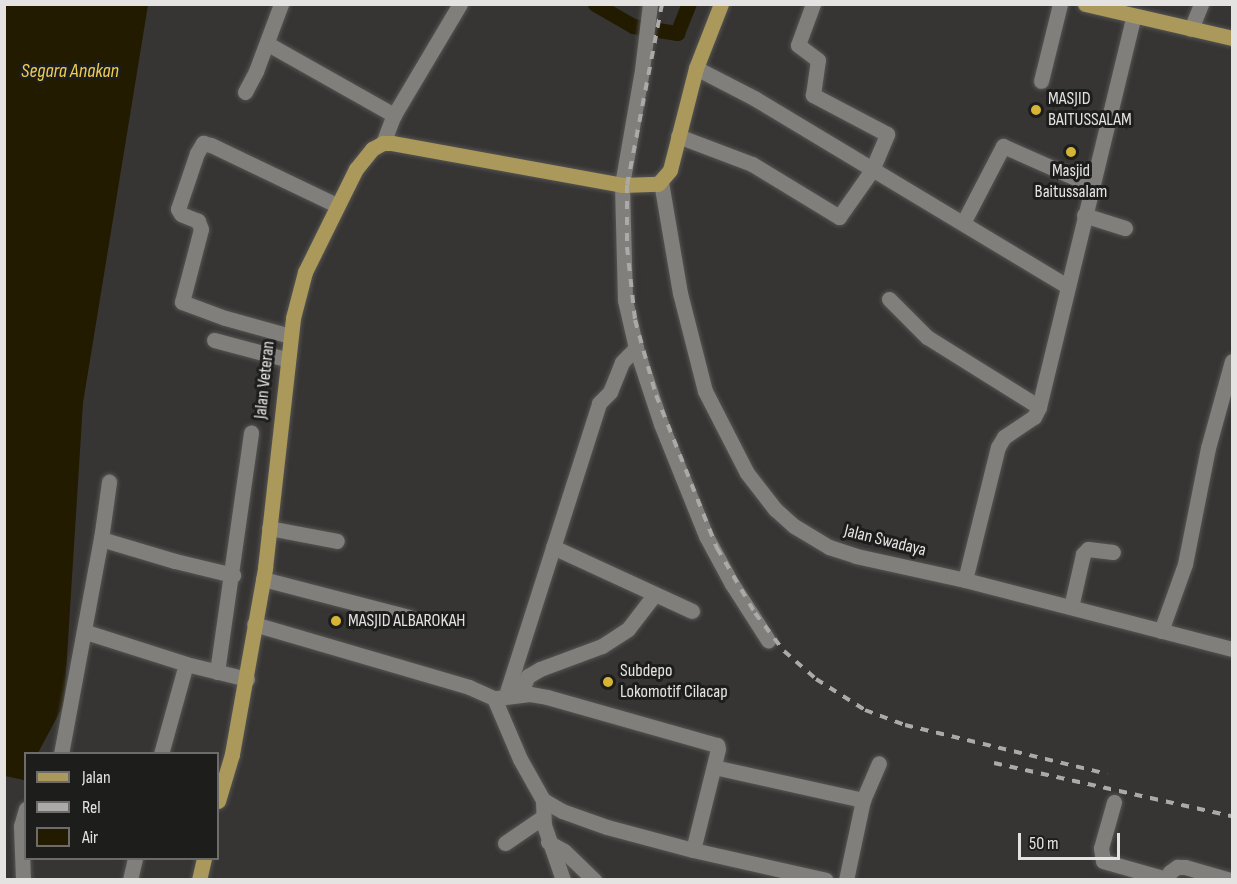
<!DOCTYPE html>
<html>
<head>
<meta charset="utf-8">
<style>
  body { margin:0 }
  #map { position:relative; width:1237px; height:884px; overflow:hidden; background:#363533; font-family:"Sofia Sans Condensed",sans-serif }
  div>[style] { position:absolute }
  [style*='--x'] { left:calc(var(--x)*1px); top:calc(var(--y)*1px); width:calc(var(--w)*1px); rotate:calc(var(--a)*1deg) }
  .water>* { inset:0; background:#221b00 }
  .canal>* { height:15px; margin:-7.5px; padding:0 7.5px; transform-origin:7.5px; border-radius:7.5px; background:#221b00 }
  .roads { filter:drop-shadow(0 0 2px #555453) drop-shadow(0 0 2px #555453) }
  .minor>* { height:15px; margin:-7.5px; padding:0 7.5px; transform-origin:7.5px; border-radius:7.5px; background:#807f7c }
  .major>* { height:15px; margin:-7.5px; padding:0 7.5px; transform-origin:7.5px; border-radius:7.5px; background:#ab995b }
  .rail>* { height:4px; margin-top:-2px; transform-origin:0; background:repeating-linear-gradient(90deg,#abaaa9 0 8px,transparent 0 16px) }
  .dots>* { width:16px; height:16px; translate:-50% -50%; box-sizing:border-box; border:3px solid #1d1d1c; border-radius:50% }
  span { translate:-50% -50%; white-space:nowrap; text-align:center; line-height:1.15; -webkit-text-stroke:6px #1d1d1c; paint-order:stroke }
  .poi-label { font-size:18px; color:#e4e3e2 }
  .left { translate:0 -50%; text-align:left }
  .street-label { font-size:18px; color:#e4e3e2 }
  .water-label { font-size:20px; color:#f0ce50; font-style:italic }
  .frame { position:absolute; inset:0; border:6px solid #e4e3e2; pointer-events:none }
  .legend { position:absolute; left:24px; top:752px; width:195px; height:108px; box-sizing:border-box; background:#1d1d1c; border:2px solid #6d6c6b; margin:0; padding:8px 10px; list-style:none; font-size:18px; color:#e4e3e2 }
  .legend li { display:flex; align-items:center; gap:12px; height:30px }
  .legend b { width:30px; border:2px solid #6d6c6b }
  .scale { position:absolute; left:1018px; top:833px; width:102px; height:27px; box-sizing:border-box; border:3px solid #e4e3e2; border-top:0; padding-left:8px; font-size:18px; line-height:21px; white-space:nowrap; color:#e4e3e2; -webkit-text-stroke:4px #1d1d1c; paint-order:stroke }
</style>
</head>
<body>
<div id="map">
  <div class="water">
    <i style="clip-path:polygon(5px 5px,148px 5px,83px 403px,64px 704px,38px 753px,26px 754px,24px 780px,5px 776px)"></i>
  </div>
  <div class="canal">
    <i style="--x:595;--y:4;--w:44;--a:30.1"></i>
    <i style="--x:633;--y:26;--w:45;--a:9"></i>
    <i style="--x:677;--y:33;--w:31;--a:-68"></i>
  </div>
  <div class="roads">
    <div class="minor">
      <i style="--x:650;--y:4;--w:66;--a:96.9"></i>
      <i style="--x:642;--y:70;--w:117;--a:99.9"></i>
      <i style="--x:622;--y:185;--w:115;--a:88.5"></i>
      <i style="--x:625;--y:300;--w:49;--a:77.1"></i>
      <i style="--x:636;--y:348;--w:80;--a:71.8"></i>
      <i style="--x:661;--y:424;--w:121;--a:68.1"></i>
      <i style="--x:706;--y:536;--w:55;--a:61.6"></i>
      <i style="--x:732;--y:584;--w:67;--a:57.3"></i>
      <i style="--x:1191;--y:29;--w:27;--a:-68"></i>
      <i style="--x:268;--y:44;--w:145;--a:29.4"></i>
      <i style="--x:696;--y:68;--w:65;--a:27.3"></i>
      <i style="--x:754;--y:98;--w:366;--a:31"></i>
      <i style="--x:1041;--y:81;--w:79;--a:-76.1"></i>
      <i style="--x:245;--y:92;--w:24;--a:-62"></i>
      <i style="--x:256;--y:71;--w:72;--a:-69.5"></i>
      <i style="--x:678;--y:136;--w:79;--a:20.7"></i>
      <i style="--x:752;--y:164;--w:102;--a:31.3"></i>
      <i style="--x:839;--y:217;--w:57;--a:-54.9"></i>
      <i style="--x:872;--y:170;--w:39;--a:-67"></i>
      <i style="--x:887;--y:134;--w:84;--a:-152.2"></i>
      <i style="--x:813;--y:95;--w:35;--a:-82"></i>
      <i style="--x:818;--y:60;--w:25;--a:-143"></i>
      <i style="--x:798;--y:45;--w:44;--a:-69.9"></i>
      <i style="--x:383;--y:143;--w:30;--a:-69"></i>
      <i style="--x:394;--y:115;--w:129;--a:-59.3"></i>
      <i style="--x:661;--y:182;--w:113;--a:80.3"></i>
      <i style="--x:680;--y:293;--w:101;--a:75.7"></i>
      <i style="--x:705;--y:391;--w:92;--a:62.9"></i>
      <i style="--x:747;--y:473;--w:46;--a:52.1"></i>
      <i style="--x:775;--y:509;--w:25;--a:42"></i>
      <i style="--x:794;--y:526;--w:41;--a:31"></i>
      <i style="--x:829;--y:547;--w:28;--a:18"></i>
      <i style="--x:856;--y:556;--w:112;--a:12.4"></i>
      <i style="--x:965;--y:580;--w:276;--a:14.5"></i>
      <i style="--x:1084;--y:215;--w:43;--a:17.6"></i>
      <i style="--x:963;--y:223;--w:87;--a:-62.5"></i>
      <i style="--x:1003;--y:146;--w:96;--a:23.9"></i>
      <i style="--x:889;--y:299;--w:54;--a:45"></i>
      <i style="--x:927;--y:337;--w:132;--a:32"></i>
      <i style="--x:290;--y:336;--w:67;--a:-164.5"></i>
      <i style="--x:225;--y:318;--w:46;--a:-159.6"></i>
      <i style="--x:182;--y:302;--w:75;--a:-75.4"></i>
      <i style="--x:201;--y:229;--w:9;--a:-111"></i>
      <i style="--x:198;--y:221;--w:18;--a:-158"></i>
      <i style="--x:181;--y:214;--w:6;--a:-121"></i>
      <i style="--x:178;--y:209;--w:59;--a:-71.3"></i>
      <i style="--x:197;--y:153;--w:12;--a:-59"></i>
      <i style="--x:203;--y:143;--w:8;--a:14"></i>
      <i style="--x:211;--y:145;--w:139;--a:25.6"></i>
      <i style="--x:214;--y:340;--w:74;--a:14.8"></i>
      <i style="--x:269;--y:528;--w:69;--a:10.8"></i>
      <i style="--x:101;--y:539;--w:58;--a:-82"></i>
      <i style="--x:553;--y:547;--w:153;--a:24.7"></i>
      <i style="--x:263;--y:579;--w:151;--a:14.6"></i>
      <i style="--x:965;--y:580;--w:137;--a:-76.1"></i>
      <i style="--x:998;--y:447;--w:12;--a:-59"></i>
      <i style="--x:1004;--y:437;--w:36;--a:-34"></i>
      <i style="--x:1034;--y:417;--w:11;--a:-63"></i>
      <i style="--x:1039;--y:407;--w:401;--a:-76.4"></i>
      <i style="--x:1071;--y:607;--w:54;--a:-77.2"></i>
      <i style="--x:1083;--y:554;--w:7;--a:-45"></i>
      <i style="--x:1088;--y:549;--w:25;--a:7"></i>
      <i style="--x:254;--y:624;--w:224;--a:16.3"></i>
      <i style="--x:469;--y:687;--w:27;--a:24"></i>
      <i style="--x:494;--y:698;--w:66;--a:66.9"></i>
      <i style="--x:520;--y:759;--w:47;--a:60.7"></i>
      <i style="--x:543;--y:800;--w:22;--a:30"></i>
      <i style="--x:562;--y:811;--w:48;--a:19.6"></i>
      <i style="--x:607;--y:827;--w:89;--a:15"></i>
      <i style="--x:693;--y:850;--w:136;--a:12.7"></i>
      <i style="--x:1161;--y:631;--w:71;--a:-70.3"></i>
      <i style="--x:1185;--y:564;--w:118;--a:-78.8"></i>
      <i style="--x:1208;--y:448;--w:90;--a:-74.6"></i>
      <i style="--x:86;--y:632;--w:105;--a:17.7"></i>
      <i style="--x:186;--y:664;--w:63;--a:13.8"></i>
      <i style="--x:217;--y:672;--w:242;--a:-81.9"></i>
      <i style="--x:506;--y:695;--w:306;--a:-72.3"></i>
      <i style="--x:599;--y:403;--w:16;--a:-45"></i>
      <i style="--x:610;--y:392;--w:32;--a:-68"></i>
      <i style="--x:622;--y:362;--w:20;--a:-45"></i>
      <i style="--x:519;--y:695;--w:21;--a:-65"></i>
      <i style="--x:528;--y:676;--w:14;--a:-30"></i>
      <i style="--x:540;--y:669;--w:66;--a:-20.4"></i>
      <i style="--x:602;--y:646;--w:31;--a:-33"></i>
      <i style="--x:628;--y:629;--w:44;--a:-52.4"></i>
      <i style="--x:497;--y:698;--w:33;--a:-7"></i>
      <i style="--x:530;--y:694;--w:17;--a:10"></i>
      <i style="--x:547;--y:697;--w:177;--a:15.8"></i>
      <i style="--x:717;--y:745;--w:4;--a:76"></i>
      <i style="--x:718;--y:749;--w:104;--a:103.9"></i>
      <i style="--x:61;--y:754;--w:219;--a:-79.5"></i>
      <i style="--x:101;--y:539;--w:77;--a:16.6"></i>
      <i style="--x:175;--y:561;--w:60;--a:13.6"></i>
      <i style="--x:161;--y:754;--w:93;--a:-74.5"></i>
      <i style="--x:714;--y:767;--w:153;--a:12.5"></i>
      <i style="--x:863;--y:800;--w:82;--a:102"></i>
      <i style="--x:543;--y:800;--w:25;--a:88"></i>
      <i style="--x:544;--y:825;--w:58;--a:70.9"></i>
      <i style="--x:863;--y:800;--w:40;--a:-66.6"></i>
      <i style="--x:1114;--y:802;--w:48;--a:105.8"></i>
      <i style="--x:1101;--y:848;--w:13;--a:81"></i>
      <i style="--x:1103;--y:861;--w:66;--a:15.9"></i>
      <i style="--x:548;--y:842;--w:18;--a:29"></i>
      <i style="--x:564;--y:851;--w:42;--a:44"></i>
      <i style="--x:505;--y:843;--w:46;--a:-34.4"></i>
      <i style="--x:23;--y:880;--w:54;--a:-92.1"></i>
      <i style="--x:21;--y:826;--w:18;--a:-74"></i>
      <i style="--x:130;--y:880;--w:23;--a:-77"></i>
      <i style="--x:1166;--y:880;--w:9;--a:-63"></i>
      <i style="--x:1170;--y:872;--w:9;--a:-36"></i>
      <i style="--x:1177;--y:867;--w:8;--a:0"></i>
      <i style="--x:1185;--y:867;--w:47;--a:16.1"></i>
    </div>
    <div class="major">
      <i style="--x:1085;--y:4;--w:151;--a:13"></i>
      <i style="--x:218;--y:801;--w:49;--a:-73.4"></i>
      <i style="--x:232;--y:754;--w:189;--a:-79.9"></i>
      <i style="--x:265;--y:568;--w:252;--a:-83.6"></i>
      <i style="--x:293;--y:318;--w:48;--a:-75.4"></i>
      <i style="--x:305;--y:272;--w:115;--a:-63.7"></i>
      <i style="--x:356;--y:169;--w:26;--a:-51"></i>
      <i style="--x:372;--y:149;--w:13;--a:-29"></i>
      <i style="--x:383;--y:143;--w:9;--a:0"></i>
      <i style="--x:392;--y:143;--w:234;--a:10.3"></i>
      <i style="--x:622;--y:185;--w:36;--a:-2"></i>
      <i style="--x:658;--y:184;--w:18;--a:-49"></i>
      <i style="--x:670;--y:170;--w:105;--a:-75.7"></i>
      <i style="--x:696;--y:68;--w:69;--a:-68.7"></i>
      <i style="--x:199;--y:880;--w:23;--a:-77"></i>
    </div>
  </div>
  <div class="rail">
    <i style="--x:662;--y:4;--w:184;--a:100.9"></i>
    <i style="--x:627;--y:185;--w:62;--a:90"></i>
    <i style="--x:627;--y:247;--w:73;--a:83.7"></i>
    <i style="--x:635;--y:320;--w:78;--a:74.4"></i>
    <i style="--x:656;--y:395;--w:165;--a:68.3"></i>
    <i style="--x:717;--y:548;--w:75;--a:59.7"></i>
    <i style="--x:755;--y:613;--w:48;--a:52.7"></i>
    <i style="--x:784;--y:651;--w:43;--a:41.2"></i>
    <i style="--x:816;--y:679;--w:58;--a:32.3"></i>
    <i style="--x:865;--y:710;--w:43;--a:20.6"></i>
    <i style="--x:905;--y:725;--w:208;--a:13.6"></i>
    <i style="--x:994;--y:763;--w:244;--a:12.6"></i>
  </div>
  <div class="dots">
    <i style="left:1036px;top:110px;background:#d6b534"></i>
    <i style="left:1071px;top:152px;background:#d6b534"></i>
    <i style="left:336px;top:621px;background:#d6b534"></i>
    <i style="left:608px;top:682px;background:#d6b534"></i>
  </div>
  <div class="poi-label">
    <span class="left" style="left:1048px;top:110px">MASJID<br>BAITUSSALAM</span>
    <span style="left:1071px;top:182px">Masjid<br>Baitussalam</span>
    <span class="left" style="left:348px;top:621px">MASJID ALBAROKAH</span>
    <span class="left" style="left:620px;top:682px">Subdepo<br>Lokomotif Cilacap</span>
  </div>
  <div class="street-label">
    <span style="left:265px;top:380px;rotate:-84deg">Jalan Veteran</span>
    <span style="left:885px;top:541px;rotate:14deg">Jalan Swadaya</span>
  </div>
  <div class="water-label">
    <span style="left:70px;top:71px">Segara Anakan</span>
  </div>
  <div class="frame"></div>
  <ul class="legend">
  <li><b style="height:8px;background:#ab995b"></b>Jalan</li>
  <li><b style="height:8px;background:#abaaa9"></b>Rel</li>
  <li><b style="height:16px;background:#221b00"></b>Air</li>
  </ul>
  <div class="scale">50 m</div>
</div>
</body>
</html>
